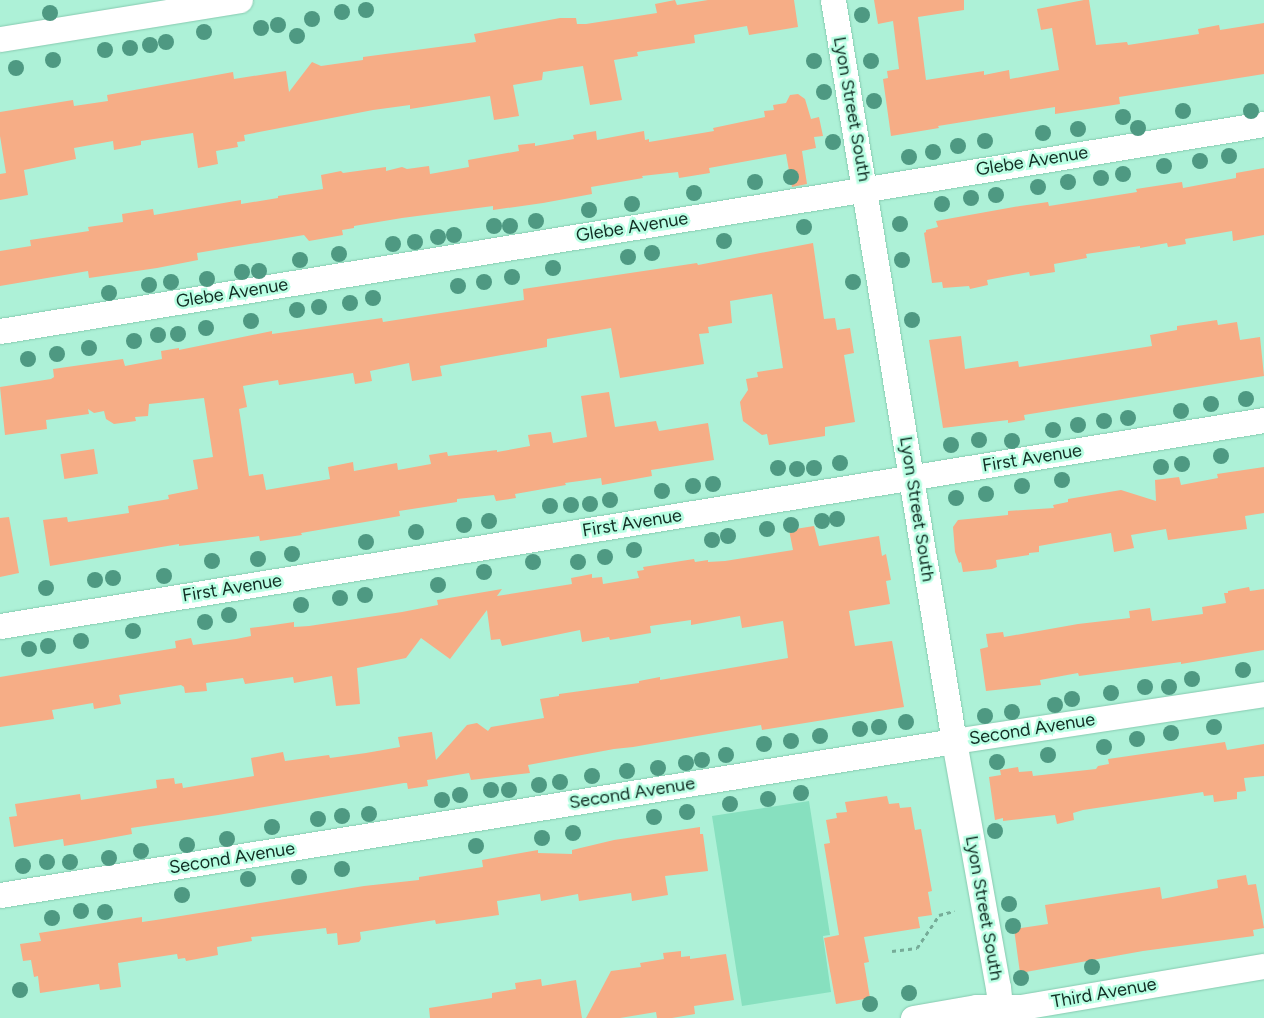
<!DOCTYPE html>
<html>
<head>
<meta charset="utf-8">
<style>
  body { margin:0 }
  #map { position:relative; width:1264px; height:1018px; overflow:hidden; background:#adf1d7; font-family:Figtree,sans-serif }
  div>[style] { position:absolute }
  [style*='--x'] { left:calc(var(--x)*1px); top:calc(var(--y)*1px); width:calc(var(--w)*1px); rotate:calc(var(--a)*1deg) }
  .green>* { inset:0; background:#87e0bf }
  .building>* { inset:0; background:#f6ad86; transform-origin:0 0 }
  .path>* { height:3px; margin-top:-1.5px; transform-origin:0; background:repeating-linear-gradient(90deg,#76ac98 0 4px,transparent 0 8px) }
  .roads { filter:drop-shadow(0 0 1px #87cab0) drop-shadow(0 0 1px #87cab0) }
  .minor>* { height:25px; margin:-12.5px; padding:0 12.5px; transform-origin:12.5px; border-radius:12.5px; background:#fff }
  .trees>* { width:16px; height:16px; margin:-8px; border-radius:50%; background:#4e9982 }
  span { translate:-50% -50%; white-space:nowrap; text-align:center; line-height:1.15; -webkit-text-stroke:5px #baffe4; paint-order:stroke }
  .street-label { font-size:18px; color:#112d23 }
</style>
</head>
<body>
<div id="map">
  <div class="green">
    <i style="clip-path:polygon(809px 801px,830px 935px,823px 936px,831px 992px,742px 1006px,712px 816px)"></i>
  </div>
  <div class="building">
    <i style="clip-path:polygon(675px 0,677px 5px,708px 0,794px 0,798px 27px,749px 35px,747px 26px,694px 35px,695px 43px,637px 52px,638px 56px,614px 60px,622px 100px,590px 105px,583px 66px,543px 72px,542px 80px,513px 85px,519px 116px,494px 120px,490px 96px,410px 109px,410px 105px,373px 110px,244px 135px,245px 141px,237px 142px,238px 147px,216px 151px,218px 164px,198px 168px,193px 133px,141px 141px,141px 145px,114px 150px,113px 141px,74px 148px,76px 159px,24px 170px,28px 195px,0 200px,0 174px,6px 173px,0 136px,0 112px,73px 100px,74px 106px,108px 101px,107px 95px,233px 72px,234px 79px,286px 71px,289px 92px,312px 62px,321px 66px,363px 60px,363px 57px,476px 42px,474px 34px,560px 18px,576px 18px,577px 24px,586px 24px,657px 13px,655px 4px)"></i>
    <i style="clip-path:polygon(874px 0,964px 0,964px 10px,918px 17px,926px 80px,984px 71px,984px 75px,1009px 70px,1010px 79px,1059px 70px,1052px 28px,1041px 30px,1037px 9px,1084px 0,1089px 0,1096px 45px,1127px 42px,1128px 45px,1199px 34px,1198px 29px,1219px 25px,1220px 30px,1264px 23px,1264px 74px,1119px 97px,1120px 104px,1055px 114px,1055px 107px,938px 126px,939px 128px,891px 136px,883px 79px,888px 78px,887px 71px,899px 69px,893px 21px,878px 24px)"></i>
    <i style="clip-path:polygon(798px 94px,805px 99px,811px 119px,819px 117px,823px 136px,814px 137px,816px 148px,802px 151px,807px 184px,792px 187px,786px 154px,709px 168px,710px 173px,679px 178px,678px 172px,642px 176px,643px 178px,591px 187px,592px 194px,543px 203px,493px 210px,493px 206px,402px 218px,354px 226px,354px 228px,342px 230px,343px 235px,309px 241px,304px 235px,197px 253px,198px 260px,157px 268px,89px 278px,88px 271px,0 286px,0 251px,31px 246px,30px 240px,89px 231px,88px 227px,123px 222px,122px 214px,153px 209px,154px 215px,241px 200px,241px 204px,278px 198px,278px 196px,323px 189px,321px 175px,341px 171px,343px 173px,386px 167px,386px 171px,402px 167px,407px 169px,429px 166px,430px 174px,469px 167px,468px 160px,519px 151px,518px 145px,535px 143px,535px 146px,574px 139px,573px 135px,596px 131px,597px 140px,644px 131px,645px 140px,649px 139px,649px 142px,714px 131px,713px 128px,765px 117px,764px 111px,774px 110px,773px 105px,786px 103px,790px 95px)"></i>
    <i style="clip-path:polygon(1264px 168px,1264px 235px,1233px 241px,1232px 231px,1185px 239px,1186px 244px,1168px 247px,1167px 243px,1140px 248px,1140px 246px,1086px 254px,1087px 258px,1054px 264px,1055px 272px,1030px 276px,1029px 272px,987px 280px,988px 285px,970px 289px,969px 286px,943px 288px,942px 282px,932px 283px,924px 233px,926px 232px,926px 230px,938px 227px,936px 221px,1020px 206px,1048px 202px,1049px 206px,1137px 192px,1136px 189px,1182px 182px,1183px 188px,1236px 178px,1236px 173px)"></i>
    <i style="clip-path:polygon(813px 243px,824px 319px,835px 318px,837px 330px,850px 328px,854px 353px,844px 355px,855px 422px,825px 427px,825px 436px,769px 445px,767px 434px,762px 435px,743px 421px,740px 402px,748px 390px,746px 379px,758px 377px,757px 372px,783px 368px,772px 294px,730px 301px,732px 323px,708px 327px,709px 333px,699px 334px,704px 364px,620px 378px,611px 328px,547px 339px,547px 347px,440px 366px,442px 376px,412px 381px,409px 363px,370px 371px,372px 381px,355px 384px,353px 373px,279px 385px,278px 380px,243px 386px,247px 407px,239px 409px,249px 476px,263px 474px,266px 490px,330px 479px,328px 467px,353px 462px,354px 471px,397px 463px,398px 470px,431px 464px,429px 455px,447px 452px,448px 456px,497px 450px,497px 452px,530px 446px,528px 435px,551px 432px,553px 443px,587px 437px,581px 396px,609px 392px,615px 427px,656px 421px,659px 431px,708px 423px,714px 460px,651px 470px,652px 476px,602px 485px,601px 478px,565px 483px,566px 485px,515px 494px,516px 498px,496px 501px,494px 495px,457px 499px,457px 502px,399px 511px,400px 516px,301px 533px,302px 535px,260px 541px,259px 536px,179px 546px,179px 544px,50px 566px,43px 520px,67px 517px,68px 522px,129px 513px,128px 506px,169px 499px,168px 495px,198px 489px,193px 460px,213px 457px,204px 398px,149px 404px,148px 416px,135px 417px,136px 421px,114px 424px,106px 419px,104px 411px,94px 413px,88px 409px,89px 414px,46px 420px,47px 429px,5px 435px,0 387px,51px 379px,54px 377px,53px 369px,123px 359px,125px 366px,162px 359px,161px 351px,179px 348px,179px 350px,272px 331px,272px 334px,382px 318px,383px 322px,524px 300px,523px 289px,697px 263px,698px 265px)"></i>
    <i style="clip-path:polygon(1217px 320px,1218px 325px,1237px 322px,1240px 340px,1260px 337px,1264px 376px,1024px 415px,1025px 420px,1008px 423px,1008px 420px,943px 428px,929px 340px,961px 336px,965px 369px,1018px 361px,1019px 367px,1152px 346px,1150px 335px,1177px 330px,1177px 326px)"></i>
    <i style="left:94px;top:449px;width:25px;height:34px;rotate:81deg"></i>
    <i style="clip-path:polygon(1264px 467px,1264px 513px,1245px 516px,1247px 529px,1168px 540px,1166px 529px,1131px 535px,1134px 548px,1114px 552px,1111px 533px,1039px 546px,1039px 552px,1029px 553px,1029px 555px,996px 560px,997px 567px,992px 569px,963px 572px,961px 562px,959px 563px,955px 552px,953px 527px,958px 520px,1008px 515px,1008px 511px,1054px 508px,1053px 505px,1068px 502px,1068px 499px,1121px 490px,1156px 501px,1155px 480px,1179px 477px,1181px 485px,1218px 478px,1217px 474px)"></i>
    <i style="clip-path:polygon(9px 517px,19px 573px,0 577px,0 518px)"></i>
    <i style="clip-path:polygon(814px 526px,819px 546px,879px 536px,882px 556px,886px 554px,891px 580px,886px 581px,890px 604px,849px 611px,855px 646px,892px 641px,904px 707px,762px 730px,761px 725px,633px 747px,614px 749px,528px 765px,530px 773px,471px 780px,469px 773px,427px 780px,428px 786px,408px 789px,407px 783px,404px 783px,218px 815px,131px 828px,132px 834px,88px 842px,64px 846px,63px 839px,14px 847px,9px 817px,17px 816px,15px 804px,80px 794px,81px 800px,157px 788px,156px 780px,174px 778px,175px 784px,182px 783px,183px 788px,254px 776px,251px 758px,283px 752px,285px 761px,329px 755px,330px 758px,366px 753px,400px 747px,398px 737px,432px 732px,436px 760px,467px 725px,477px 723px,488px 731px,491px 727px,544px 718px,540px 699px,559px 696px,559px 694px,639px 683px,639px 681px,660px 677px,660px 680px,788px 658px,783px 621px,742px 628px,740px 616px,691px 625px,691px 620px,650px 626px,651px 633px,610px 640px,609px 637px,582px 642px,580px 630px,502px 646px,500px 639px,491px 640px,487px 610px,450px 659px,421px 638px,406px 658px,357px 668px,360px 704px,336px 706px,332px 676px,294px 683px,293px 677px,245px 684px,243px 678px,206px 683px,207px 691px,185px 693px,184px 687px,181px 685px,119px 695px,121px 704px,94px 709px,93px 703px,52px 710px,54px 719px,0 727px,0 677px,176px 648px,175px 641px,191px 638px,193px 645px,236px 639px,251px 636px,250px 628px,267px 626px,294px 622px,294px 627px,309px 626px,402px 612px,438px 605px,437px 600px,502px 589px,497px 596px,572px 584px,571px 578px,592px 574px,592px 578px,602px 577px,603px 584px,639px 578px,637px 571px,644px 570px,643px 567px,694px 559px,695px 562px,708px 560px,708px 562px,725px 561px,793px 550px,789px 530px)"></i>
    <i style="clip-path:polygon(1249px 587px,1250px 591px,1264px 589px,1264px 650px,1181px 664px,1181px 662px,1079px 676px,1078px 673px,1040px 680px,1041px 685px,986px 691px,980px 649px,988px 647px,986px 634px,1003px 632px,1004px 637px,1078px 624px,1130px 618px,1129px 611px,1150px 608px,1152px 621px,1203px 614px,1202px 607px,1226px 603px,1224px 593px,1228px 593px,1228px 591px)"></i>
    <i style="clip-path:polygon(1225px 742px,1227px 750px,1264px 744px,1264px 776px,1244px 778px,1246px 791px,1237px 792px,1237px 799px,1214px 802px,1213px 795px,1204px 796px,1203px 792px,1083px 810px,1073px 813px,1074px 820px,1057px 824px,1055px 815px,1003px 821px,1003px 818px,995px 820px,989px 777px,1001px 775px,1000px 770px,1018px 767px,1019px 772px,1032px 771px,1033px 776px,1096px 769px,1098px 766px,1109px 764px,1108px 759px)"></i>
    <i style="clip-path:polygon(887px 796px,889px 804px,899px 803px,900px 808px,911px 807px,915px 830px,921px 829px,932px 891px,928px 892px,932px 915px,918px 917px,920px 928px,864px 937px,869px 962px,864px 963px,870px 998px,836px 1004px,824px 938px,839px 935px,824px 844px,830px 843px,826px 820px,837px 818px,836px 813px,847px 812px,845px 802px)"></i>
    <i style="clip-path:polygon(700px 827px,700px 834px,703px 834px,708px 871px,665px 876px,668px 895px,632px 901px,631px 893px,579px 901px,578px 894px,541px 901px,540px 894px,497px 901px,499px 915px,436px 924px,435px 920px,360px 932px,361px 939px,359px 942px,338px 945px,337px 933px,327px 934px,326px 928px,251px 937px,252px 941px,217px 947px,218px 955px,186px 961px,185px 958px,178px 959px,177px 954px,118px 963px,121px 987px,100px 990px,99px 984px,40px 993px,38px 976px,34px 977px,31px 960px,23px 961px,20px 944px,41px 941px,39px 933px,142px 917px,142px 922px,156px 920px,364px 886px,419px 880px,419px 877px,483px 867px,482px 860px,538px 850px,538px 853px,572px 854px,572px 850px,614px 840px)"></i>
    <i style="clip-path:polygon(1246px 875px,1248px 885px,1256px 884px,1264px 928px,1253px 930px,1254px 936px,1143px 951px,1020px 973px,1014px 929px,1048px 924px,1045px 905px,1160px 887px,1162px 899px,1218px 888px,1217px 880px)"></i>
    <i style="clip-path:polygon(681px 951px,681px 957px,690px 956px,690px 959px,726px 954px,734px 1000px,694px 1006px,695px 1014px,672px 1018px,657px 1018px,656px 1012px,620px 1018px,586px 1018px,611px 971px,641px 967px,640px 963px,664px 959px,663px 953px)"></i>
    <i style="clip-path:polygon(541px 979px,542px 986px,576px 980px,582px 1018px,430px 1018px,429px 1008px,492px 998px,492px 993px,516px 989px,515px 983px)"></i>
  </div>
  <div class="path">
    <i style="--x:892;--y:951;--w:25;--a:-7"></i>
    <i style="--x:917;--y:948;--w:40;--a:-56"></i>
    <i style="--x:939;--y:915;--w:16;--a:-15"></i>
  </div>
  <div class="roads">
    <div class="minor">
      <i style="--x:833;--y:0;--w:751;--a:80.73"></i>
      <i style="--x:954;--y:741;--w:250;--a:79.9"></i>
      <i style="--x:998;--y:987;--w:31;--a:84"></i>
      <i style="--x:0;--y:39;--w:243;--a:-9.2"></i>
      <i style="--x:0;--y:331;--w:1281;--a:-9.3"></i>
      <i style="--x:0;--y:626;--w:1281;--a:-9.26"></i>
      <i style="--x:0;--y:895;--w:966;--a:-9.17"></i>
      <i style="--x:954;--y:741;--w:314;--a:-8.6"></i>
      <i style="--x:913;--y:1018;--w:64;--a:-9.9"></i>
      <i style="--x:976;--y:1007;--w:45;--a:0"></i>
      <i style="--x:1021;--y:1007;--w:246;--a:-9.6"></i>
    </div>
  </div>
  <div class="trees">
    <i style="left:366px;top:10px"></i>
    <i style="left:342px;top:12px"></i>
    <i style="left:50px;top:13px"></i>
    <i style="left:862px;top:15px"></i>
    <i style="left:312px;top:19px"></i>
    <i style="left:278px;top:25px"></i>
    <i style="left:261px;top:28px"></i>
    <i style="left:204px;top:32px"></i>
    <i style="left:297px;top:36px"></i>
    <i style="left:166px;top:42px"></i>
    <i style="left:150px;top:45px"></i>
    <i style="left:130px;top:48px"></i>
    <i style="left:105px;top:50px"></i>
    <i style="left:53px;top:60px"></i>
    <i style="left:814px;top:61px"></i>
    <i style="left:871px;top:61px"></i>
    <i style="left:16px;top:68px"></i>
    <i style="left:824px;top:92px"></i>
    <i style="left:874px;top:101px"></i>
    <i style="left:1183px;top:111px"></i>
    <i style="left:1251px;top:111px"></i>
    <i style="left:1123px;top:117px"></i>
    <i style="left:1138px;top:128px"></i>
    <i style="left:1078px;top:129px"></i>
    <i style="left:1043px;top:133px"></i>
    <i style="left:985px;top:141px"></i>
    <i style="left:833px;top:142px"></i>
    <i style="left:958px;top:146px"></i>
    <i style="left:933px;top:152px"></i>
    <i style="left:1229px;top:156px"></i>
    <i style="left:909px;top:157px"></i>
    <i style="left:1200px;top:161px"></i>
    <i style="left:1164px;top:166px"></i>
    <i style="left:1123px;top:174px"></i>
    <i style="left:791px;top:177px"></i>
    <i style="left:1101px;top:178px"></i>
    <i style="left:755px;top:182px"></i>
    <i style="left:1068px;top:182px"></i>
    <i style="left:1038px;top:187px"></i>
    <i style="left:694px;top:193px"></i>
    <i style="left:996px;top:195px"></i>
    <i style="left:971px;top:198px"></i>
    <i style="left:632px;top:204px"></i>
    <i style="left:942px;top:204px"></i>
    <i style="left:589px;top:210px"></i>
    <i style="left:536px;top:221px"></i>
    <i style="left:900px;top:224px"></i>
    <i style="left:494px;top:226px"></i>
    <i style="left:510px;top:226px"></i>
    <i style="left:804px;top:227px"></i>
    <i style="left:454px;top:235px"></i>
    <i style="left:438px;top:237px"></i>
    <i style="left:724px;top:241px"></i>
    <i style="left:415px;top:242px"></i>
    <i style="left:393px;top:244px"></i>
    <i style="left:652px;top:253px"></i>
    <i style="left:339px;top:254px"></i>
    <i style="left:628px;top:257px"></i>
    <i style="left:300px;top:260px"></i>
    <i style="left:902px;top:260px"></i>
    <i style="left:553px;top:268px"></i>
    <i style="left:259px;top:271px"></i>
    <i style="left:242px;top:272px"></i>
    <i style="left:512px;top:277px"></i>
    <i style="left:207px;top:279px"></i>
    <i style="left:171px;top:282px"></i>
    <i style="left:484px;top:282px"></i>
    <i style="left:853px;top:282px"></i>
    <i style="left:149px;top:285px"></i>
    <i style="left:458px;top:286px"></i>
    <i style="left:109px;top:293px"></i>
    <i style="left:373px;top:298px"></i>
    <i style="left:350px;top:303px"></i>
    <i style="left:319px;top:307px"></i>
    <i style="left:297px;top:310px"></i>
    <i style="left:912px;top:320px"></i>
    <i style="left:251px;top:321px"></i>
    <i style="left:206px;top:328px"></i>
    <i style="left:178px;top:334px"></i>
    <i style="left:158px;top:335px"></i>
    <i style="left:134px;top:341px"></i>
    <i style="left:89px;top:348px"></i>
    <i style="left:57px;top:354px"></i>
    <i style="left:28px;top:359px"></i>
    <i style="left:1246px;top:399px"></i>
    <i style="left:1211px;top:404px"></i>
    <i style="left:1181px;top:411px"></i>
    <i style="left:1128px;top:418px"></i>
    <i style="left:1104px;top:421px"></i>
    <i style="left:1078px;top:425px"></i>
    <i style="left:1053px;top:430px"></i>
    <i style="left:979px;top:440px"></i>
    <i style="left:1012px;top:441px"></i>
    <i style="left:951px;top:445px"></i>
    <i style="left:1221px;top:456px"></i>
    <i style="left:840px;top:463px"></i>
    <i style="left:1182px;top:464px"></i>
    <i style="left:1161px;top:467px"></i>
    <i style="left:778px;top:468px"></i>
    <i style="left:814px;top:468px"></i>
    <i style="left:797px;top:469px"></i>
    <i style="left:1062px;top:480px"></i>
    <i style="left:713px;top:484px"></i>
    <i style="left:693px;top:486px"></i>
    <i style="left:1022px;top:486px"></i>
    <i style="left:662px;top:491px"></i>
    <i style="left:986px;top:494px"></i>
    <i style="left:956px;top:498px"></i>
    <i style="left:610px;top:500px"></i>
    <i style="left:590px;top:504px"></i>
    <i style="left:571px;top:505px"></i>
    <i style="left:550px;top:506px"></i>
    <i style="left:837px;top:519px"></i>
    <i style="left:489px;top:521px"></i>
    <i style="left:822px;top:521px"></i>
    <i style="left:464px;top:525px"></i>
    <i style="left:791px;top:525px"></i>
    <i style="left:767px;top:529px"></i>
    <i style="left:416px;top:532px"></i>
    <i style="left:728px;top:536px"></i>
    <i style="left:712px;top:540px"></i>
    <i style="left:366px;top:542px"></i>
    <i style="left:634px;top:550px"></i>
    <i style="left:292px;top:554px"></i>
    <i style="left:605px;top:557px"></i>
    <i style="left:258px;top:559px"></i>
    <i style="left:212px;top:561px"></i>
    <i style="left:533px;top:562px"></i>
    <i style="left:578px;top:562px"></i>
    <i style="left:484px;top:572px"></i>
    <i style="left:164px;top:576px"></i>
    <i style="left:113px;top:578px"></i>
    <i style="left:95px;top:580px"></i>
    <i style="left:438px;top:585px"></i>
    <i style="left:46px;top:588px"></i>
    <i style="left:365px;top:595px"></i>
    <i style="left:340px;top:598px"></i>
    <i style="left:301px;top:605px"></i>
    <i style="left:229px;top:615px"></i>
    <i style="left:205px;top:622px"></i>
    <i style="left:133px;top:631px"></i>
    <i style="left:81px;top:641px"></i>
    <i style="left:48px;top:646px"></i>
    <i style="left:29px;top:649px"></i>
    <i style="left:1243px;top:670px"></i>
    <i style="left:1192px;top:679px"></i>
    <i style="left:1145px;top:687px"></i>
    <i style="left:1169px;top:687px"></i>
    <i style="left:1111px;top:693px"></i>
    <i style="left:1072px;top:699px"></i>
    <i style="left:1055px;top:705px"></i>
    <i style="left:1012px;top:712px"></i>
    <i style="left:985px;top:716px"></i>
    <i style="left:906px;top:722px"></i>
    <i style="left:879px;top:727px"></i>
    <i style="left:1214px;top:727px"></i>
    <i style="left:860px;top:729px"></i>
    <i style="left:1171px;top:733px"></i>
    <i style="left:820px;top:736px"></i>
    <i style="left:1137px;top:739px"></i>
    <i style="left:791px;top:741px"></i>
    <i style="left:764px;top:744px"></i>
    <i style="left:1104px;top:747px"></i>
    <i style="left:726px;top:755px"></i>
    <i style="left:1048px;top:755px"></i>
    <i style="left:702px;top:760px"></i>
    <i style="left:997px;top:762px"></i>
    <i style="left:686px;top:763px"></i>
    <i style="left:658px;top:768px"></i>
    <i style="left:627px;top:771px"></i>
    <i style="left:592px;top:776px"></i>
    <i style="left:560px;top:782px"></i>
    <i style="left:539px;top:785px"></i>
    <i style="left:491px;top:790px"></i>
    <i style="left:509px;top:790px"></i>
    <i style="left:801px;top:793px"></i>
    <i style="left:460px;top:795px"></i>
    <i style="left:768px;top:799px"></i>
    <i style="left:442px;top:800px"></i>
    <i style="left:730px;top:804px"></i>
    <i style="left:687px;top:812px"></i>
    <i style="left:369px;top:814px"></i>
    <i style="left:342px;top:816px"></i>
    <i style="left:654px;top:817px"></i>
    <i style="left:318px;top:819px"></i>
    <i style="left:272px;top:827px"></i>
    <i style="left:995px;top:831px"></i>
    <i style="left:573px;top:833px"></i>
    <i style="left:542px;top:838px"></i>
    <i style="left:227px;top:839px"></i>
    <i style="left:187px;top:845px"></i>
    <i style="left:476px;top:846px"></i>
    <i style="left:141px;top:851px"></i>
    <i style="left:109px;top:858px"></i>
    <i style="left:47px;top:862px"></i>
    <i style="left:70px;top:862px"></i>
    <i style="left:23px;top:866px"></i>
    <i style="left:342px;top:869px"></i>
    <i style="left:299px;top:877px"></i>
    <i style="left:248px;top:879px"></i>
    <i style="left:182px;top:895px"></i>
    <i style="left:1009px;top:904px"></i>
    <i style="left:81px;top:911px"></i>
    <i style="left:105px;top:912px"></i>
    <i style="left:52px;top:918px"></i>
    <i style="left:1013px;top:926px"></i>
    <i style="left:1092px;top:967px"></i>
    <i style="left:1021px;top:978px"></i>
    <i style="left:20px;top:990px"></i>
    <i style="left:909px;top:993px"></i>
    <i style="left:870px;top:1004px"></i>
  </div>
  <div class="street-label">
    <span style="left:852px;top:109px;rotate:80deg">Lyon Street South</span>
    <span style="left:1032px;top:161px;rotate:-9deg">Glebe Avenue</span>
    <span style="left:632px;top:227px;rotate:-9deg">Glebe Avenue</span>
    <span style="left:232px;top:293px;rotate:-9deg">Glebe Avenue</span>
    <span style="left:1032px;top:458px;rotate:-9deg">First Avenue</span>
    <span style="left:917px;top:509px;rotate:81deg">Lyon Street South</span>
    <span style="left:632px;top:523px;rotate:-9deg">First Avenue</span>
    <span style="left:232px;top:588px;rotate:-9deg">First Avenue</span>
    <span style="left:1032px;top:729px;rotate:-9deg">Second Avenue</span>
    <span style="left:632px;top:793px;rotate:-9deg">Second Avenue</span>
    <span style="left:232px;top:858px;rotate:-9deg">Second Avenue</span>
    <span style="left:984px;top:908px;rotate:80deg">Lyon Street South</span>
    <span style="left:1104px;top:993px;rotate:-10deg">Third Avenue</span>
  </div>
</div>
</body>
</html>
